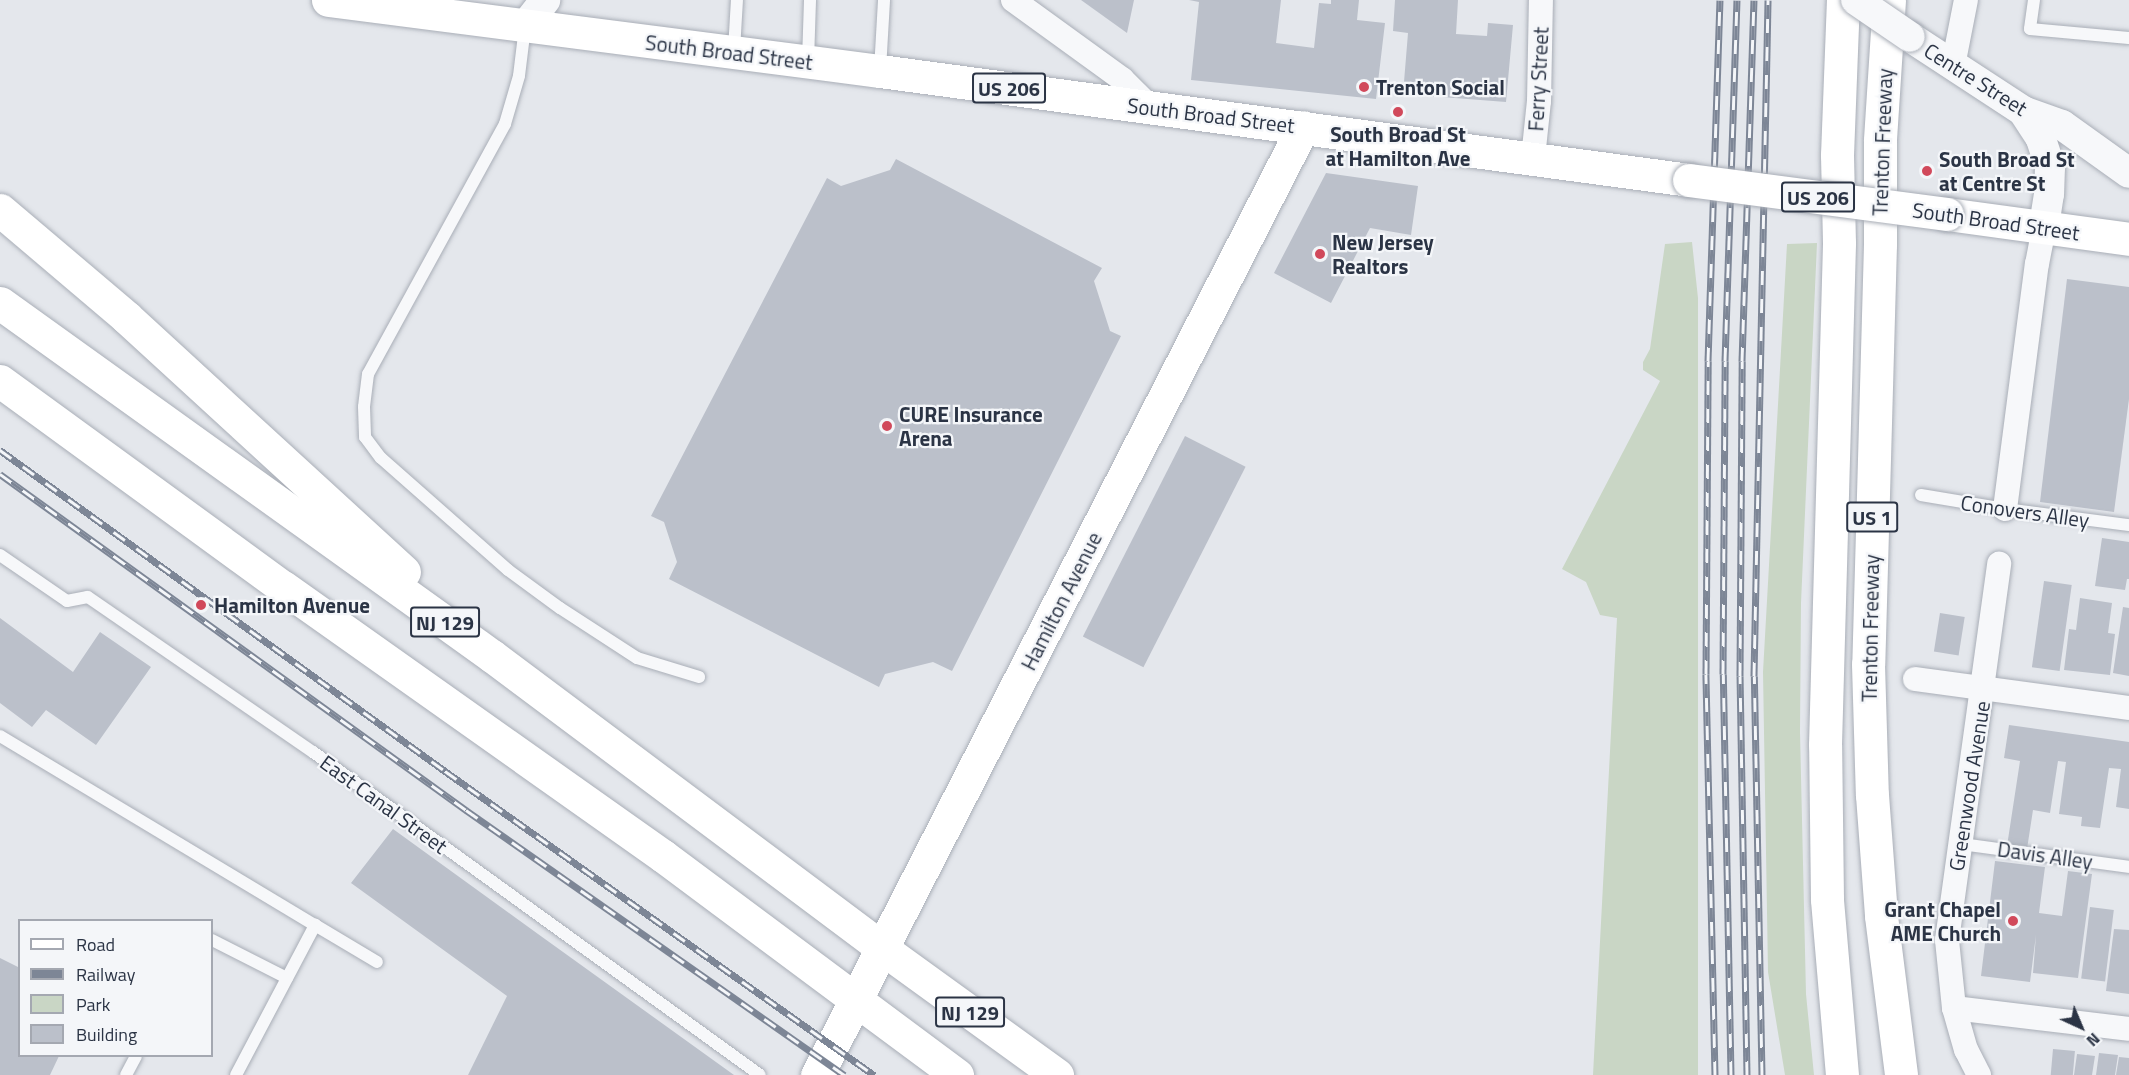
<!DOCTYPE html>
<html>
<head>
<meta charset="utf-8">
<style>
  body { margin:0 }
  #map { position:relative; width:2129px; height:1075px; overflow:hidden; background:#e4e7ec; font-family:"Titillium Web",sans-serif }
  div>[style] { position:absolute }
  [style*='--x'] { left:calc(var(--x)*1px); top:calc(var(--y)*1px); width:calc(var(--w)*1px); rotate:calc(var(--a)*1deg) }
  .green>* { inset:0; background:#c9d6c5 }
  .building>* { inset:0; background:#bbc0ca; transform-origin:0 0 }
  .roads { filter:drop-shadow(0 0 2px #a9aeb7) drop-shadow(0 0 2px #a9aeb7) }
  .service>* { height:12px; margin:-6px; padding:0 6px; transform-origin:6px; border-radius:6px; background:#f7f8fa }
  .minor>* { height:24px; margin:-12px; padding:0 12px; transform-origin:12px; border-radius:12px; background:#f7f8fa }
  .tertiary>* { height:30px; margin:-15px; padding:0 15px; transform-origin:15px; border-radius:15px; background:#f7f8fa }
  .secondary>* { height:33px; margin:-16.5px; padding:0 16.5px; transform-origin:16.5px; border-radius:16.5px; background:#fff }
  .primary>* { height:33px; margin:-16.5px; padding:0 16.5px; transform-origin:16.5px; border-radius:16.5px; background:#fff }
  .trunk>* { height:33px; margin:-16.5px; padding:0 16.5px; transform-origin:16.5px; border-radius:16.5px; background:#fff }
  .motorway>* { height:33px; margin:-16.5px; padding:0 16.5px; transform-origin:16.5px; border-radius:16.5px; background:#fff }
  .rail>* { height:7px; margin-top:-3.5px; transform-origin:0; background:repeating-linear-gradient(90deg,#f4f6f9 0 14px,#7d8696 0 28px); box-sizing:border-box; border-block:2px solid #7d8696 }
  .bridges { filter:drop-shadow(0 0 2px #a9aeb7) drop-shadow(0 0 2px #a9aeb7) }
  .tertiary-bridge>* { height:30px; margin:-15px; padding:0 15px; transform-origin:15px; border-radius:15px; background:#f7f8fa }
  .primary-bridge>* { height:33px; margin:-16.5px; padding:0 16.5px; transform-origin:16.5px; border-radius:16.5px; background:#fff }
  .dots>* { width:16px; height:16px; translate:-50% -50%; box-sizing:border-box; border:3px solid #f4f6f9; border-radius:50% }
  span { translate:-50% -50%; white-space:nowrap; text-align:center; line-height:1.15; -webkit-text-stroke:4.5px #f4f6f9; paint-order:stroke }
  .shield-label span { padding:2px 4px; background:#f4f6f9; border:2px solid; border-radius:4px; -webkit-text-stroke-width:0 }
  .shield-label { font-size:20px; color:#2b3445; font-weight:700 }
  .street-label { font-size:21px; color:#2b3445 }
  .poi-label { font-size:21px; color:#2b3445; font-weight:700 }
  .left { translate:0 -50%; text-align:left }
  .right { translate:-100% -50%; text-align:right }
  .legend { position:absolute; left:18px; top:919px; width:195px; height:138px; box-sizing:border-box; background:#f4f6f9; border:2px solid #a4a8b1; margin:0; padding:8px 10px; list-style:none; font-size:18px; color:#2b3445 }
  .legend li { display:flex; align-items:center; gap:12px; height:30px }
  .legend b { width:30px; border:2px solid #a4a8b1 }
  .north { position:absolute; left:2051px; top:997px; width:60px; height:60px; -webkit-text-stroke:4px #f4f6f9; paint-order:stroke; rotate:136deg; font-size:16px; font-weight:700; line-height:24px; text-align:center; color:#2b3445 }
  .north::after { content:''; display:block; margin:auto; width:21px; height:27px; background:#2b3445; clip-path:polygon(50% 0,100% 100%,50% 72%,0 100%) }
</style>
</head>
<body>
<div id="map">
  <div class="green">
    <i style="clip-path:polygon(1692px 242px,1698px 298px,1698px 1075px,1593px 1075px,1617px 618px,1600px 615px,1586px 582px,1562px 569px,1660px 381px,1643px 370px,1643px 362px,1650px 349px,1665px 244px)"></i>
    <i style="clip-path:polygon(1817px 243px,1801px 603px,1800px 732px,1806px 994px,1814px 1075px,1785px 1075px,1768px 972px,1763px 672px,1787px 244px)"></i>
  </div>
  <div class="building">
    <i style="clip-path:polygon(1081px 0,1134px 0,1127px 33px)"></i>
    <i style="clip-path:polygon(1189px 0,1281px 0,1276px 43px,1314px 48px,1319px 3px,1331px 4px,1331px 0,1359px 0,1357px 20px,1385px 23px,1376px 99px,1191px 80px,1199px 2px)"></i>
    <i style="clip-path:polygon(1395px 0,1458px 0,1456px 34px,1487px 36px,1488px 23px,1513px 25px,1506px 102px,1403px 94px,1408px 33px,1393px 31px)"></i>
    <i style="clip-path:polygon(896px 159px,1102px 268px,1094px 281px,1110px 331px,1121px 336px,952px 671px,933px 662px,885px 674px,879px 687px,669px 579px,677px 562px,664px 522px,651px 516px,827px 178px,841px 186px,890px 170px)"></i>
    <i style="clip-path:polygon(1326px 173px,1418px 186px,1411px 235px,1370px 228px,1331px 303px,1274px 273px)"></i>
    <i style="clip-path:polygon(2067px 279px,2129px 287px,2129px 399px,2114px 512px,2040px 502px)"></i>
    <i style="left:1185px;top:436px;width:68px;height:225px;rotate:27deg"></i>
    <i style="clip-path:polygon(2102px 538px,2129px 542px,2129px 579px,2127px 579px,2125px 590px,2095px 586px)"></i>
    <i style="left:2044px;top:581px;width:28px;height:87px;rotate:8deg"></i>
    <i style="clip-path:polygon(2080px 598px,2112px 603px,2108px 633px,2115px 634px,2110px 675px,2064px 670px,2069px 629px,2076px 630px)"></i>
    <i style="clip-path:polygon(2123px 607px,2129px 608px,2129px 676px,2113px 673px)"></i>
    <i style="left:1940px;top:613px;width:25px;height:39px;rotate:9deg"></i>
    <i style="clip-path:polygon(0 618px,73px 672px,100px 632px,151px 667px,96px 745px,46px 710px,32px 727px,0 703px)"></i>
    <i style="clip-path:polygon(2009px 725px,2129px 742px,2129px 809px,2116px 807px,2121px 769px,2109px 768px,2100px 828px,2081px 826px,2082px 817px,2059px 814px,2066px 762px,2058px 761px,2050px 813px,2033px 810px,2027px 849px,2007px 846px,2020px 761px,2004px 758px)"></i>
    <i style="clip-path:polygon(393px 829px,538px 934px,734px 1075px,468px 1075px,507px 996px,351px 883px)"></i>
    <i style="clip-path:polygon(1995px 861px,2045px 867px,2039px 913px,2062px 916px,2068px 871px,2092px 874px,2078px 978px,2033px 973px,2036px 935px,2030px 982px,1981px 976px)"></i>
    <i style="left:2090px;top:907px;width:24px;height:72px;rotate:7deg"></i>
    <i style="clip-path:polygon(2114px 929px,2129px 930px,2129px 994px,2106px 991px)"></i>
    <i style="clip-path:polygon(0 958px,20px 968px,20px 1056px,59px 1056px,50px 1075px,0 1075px)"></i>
    <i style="left:2053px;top:1049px;width:22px;height:26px;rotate:5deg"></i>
    <i style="clip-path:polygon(2099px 1053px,2118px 1055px,2115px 1075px,2096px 1075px)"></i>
    <i style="clip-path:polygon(2077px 1054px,2095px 1056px,2092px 1075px,2074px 1075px)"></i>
    <i style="clip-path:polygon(2119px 1057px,2129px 1058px,2129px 1075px,2116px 1075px)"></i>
  </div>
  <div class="roads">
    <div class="service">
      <i style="--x:2034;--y:0;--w:29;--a:98"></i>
      <i style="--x:2030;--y:29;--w:99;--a:5.2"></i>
      <i style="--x:525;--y:27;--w:49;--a:97"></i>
      <i style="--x:519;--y:76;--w:50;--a:106.3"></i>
      <i style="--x:505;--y:124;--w:285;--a:118.7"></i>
      <i style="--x:368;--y:374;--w:33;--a:97"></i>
      <i style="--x:364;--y:407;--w:30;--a:88"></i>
      <i style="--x:365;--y:437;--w:26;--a:53"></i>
      <i style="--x:381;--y:458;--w:169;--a:41.4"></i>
      <i style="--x:508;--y:570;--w:64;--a:36.2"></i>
      <i style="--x:560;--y:608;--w:92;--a:33"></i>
      <i style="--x:637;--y:658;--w:65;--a:17"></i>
      <i style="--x:734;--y:50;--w:50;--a:-86.6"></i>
      <i style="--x:808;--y:61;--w:61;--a:-88.1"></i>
      <i style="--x:880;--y:70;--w:70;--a:-86.7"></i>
      <i style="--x:1921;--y:495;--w:85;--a:9.5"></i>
      <i style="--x:2005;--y:509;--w:125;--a:7.4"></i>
      <i style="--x:0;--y:555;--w:81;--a:34.5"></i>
      <i style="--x:67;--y:601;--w:21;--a:-11"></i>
      <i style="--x:88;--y:597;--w:273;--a:34.6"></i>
      <i style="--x:313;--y:752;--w:551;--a:35.85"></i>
      <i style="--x:0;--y:736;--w:367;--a:31"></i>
      <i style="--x:1962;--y:844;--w:169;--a:7.8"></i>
      <i style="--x:212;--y:940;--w:84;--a:26.9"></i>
      <i style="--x:126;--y:1075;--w:21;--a:-62"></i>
      <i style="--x:236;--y:1075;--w:170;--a:-62.2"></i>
      <i style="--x:315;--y:925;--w:72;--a:30.8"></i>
    </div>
    <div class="minor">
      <i style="--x:1013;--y:0;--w:135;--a:35.9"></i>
      <i style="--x:1122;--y:79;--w:40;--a:45"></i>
      <i style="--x:1953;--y:66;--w:67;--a:-78.9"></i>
      <i style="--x:1533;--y:158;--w:57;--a:-84"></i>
      <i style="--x:1539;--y:101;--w:101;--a:-88.9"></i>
      <i style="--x:2005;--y:509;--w:247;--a:-82.6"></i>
      <i style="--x:2037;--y:264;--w:38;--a:-79"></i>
      <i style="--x:1915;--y:679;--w:216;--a:7.7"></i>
      <i style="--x:1954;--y:1008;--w:176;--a:6.8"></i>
      <i style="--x:1979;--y:1075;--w:28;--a:-117"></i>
      <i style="--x:1966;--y:1050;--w:44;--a:-105.9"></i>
      <i style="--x:1954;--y:1008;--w:68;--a:-95.9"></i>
      <i style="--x:1947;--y:940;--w:380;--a:-82.1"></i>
    </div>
    <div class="tertiary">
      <i style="--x:525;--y:26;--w:33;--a:-52"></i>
      <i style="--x:1910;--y:37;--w:135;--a:33.2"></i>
      <i style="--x:2023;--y:111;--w:41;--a:19.7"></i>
      <i style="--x:2062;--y:125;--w:82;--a:35.6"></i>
      <i style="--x:2023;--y:111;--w:33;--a:57"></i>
      <i style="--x:2041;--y:139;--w:29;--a:72"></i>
      <i style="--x:2050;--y:167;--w:27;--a:92"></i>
      <i style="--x:2049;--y:194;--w:33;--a:99"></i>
    </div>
    <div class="secondary">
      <i style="--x:817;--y:1075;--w:1065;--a:-62.86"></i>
    </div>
    <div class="primary">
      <i style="--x:328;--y:0;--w:557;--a:7.33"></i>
      <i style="--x:880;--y:71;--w:816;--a:7.67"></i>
      <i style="--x:1947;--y:214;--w:184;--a:7.8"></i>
    </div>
    <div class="trunk">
      <i style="--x:0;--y:210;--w:165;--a:40.3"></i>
      <i style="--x:126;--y:317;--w:377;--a:42.5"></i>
      <i style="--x:0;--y:303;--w:606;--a:35.66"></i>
      <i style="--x:492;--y:656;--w:489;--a:36.8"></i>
      <i style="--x:0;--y:381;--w:350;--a:36.1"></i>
      <i style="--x:283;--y:587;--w:466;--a:35.3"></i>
      <i style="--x:663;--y:856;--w:241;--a:36.7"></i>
    </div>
    <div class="motorway">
      <i style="--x:1889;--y:0;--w:141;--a:93.7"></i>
      <i style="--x:1880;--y:141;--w:103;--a:90"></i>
      <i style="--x:1880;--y:244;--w:420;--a:91.6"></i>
      <i style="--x:1868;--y:664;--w:131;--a:88.3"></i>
      <i style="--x:1872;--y:795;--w:121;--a:85.7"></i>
      <i style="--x:1881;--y:916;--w:160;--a:82.8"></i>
      <i style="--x:883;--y:949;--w:215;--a:35.9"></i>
      <i style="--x:856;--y:1000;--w:126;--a:36.6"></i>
      <i style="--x:1842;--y:1075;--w:177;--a:-94.9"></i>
      <i style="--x:1827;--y:899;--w:154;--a:-90.7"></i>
      <i style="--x:1825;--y:745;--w:502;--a:-88.4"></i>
      <i style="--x:1839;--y:243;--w:88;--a:-91.3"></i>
      <i style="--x:1837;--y:155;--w:155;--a:-87.8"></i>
    </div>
  </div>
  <div class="rail">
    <i style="--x:0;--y:450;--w:549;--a:35.8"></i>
    <i style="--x:445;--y:771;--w:526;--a:35.32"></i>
    <i style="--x:0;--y:474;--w:575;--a:35.79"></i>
    <i style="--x:466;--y:810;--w:462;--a:35"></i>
    <i style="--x:1715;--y:1075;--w:401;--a:-91.3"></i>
    <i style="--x:1706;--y:674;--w:313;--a:-89.6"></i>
    <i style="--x:1708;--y:361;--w:361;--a:-88.1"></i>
    <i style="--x:1731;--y:1075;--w:401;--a:-91.1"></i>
    <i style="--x:1723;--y:674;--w:313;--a:-89.6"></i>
    <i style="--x:1725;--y:361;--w:361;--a:-88.1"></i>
    <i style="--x:1747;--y:1075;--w:399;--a:-91"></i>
    <i style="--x:1740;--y:676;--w:315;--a:-89.6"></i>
    <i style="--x:1742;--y:361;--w:361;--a:-88.1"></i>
    <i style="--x:1762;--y:1075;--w:399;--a:-91.1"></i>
    <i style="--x:1754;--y:676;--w:676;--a:-88.81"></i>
  </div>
  <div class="bridges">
    <div class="tertiary-bridge">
      <i style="--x:1856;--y:0;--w:65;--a:34.4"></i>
    </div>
    <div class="primary-bridge">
      <i style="--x:1689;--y:180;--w:260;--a:7.5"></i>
    </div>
  </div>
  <div class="dots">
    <i style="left:1364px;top:87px;background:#d1495b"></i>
    <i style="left:1398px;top:112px;background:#d1495b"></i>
    <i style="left:1927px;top:171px;background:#d1495b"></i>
    <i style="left:1320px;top:254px;background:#d1495b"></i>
    <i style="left:887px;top:426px;background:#d1495b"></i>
    <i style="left:201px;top:605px;background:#d1495b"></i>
    <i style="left:2013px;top:921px;background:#d1495b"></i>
  </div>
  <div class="shield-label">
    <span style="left:1009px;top:88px">US 206</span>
    <span style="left:1818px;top:197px">US 206</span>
    <span style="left:1872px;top:517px">US 1</span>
    <span style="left:445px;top:622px">NJ 129</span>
    <span style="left:970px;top:1012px">NJ 129</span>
  </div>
  <div class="street-label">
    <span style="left:729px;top:52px;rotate:7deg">South Broad Street</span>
    <span style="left:1538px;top:79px;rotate:-87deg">Ferry Street</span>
    <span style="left:1976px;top:79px;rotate:32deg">Centre Street</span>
    <span style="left:1211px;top:115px;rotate:7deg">South Broad Street</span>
    <span style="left:1882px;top:142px;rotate:-88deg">Trenton Freeway</span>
    <span style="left:1996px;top:221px;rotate:8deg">South Broad Street</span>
    <span style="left:2025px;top:511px;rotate:8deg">Conovers Alley</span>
    <span style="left:1061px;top:601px;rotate:-63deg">Hamilton Avenue</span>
    <span style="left:1870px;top:628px;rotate:-89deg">Trenton Freeway</span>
    <span style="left:1969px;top:786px;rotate:-81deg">Greenwood Avenue</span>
    <span style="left:384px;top:804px;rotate:36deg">East Canal Street</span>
    <span style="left:2045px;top:855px;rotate:8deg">Davis Alley</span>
  </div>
  <div class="poi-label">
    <span class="left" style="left:1376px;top:87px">Trenton Social</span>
    <span style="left:1398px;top:146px">South Broad St<br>at Hamilton Ave</span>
    <span class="left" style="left:1939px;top:171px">South Broad St<br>at Centre St</span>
    <span class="left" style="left:1332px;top:254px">New Jersey<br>Realtors</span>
    <span class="left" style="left:899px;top:426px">CURE Insurance<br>Arena</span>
    <span class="left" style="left:214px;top:605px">Hamilton Avenue</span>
    <span class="right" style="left:2001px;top:921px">Grant Chapel<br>AME Church</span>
  </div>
  <ul class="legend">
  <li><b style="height:8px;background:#fff"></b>Road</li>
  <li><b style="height:8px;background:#7d8696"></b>Railway</li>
  <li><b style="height:16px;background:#c9d6c5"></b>Park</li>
  <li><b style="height:16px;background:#bbc0ca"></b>Building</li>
  </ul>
  <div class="north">N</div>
</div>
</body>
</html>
